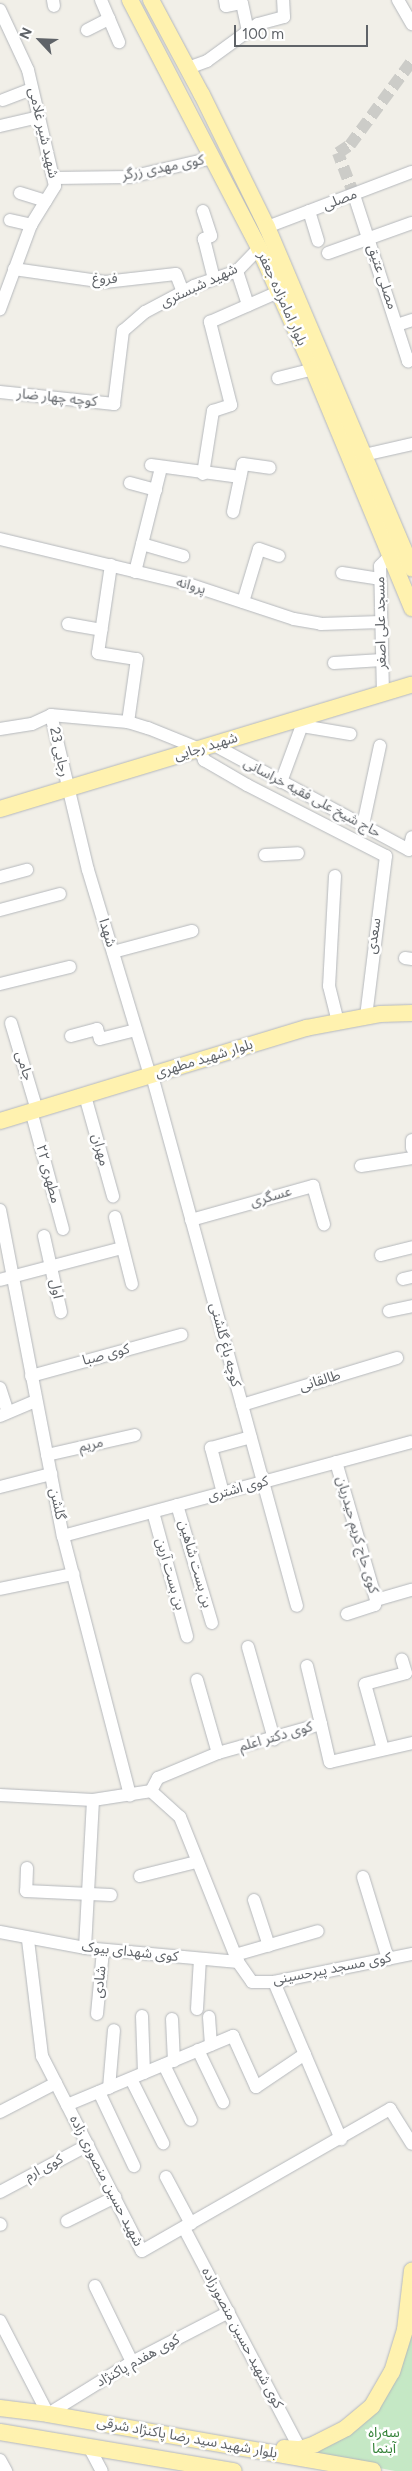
<!DOCTYPE html>
<html>
<head>
<meta charset="utf-8">
<style>
  body { margin:0 }
  #map { position:relative; width:412px; height:2471px; overflow:hidden; background:#f1efe8; font-family:Figtree,"Noto Sans Arabic",sans-serif }
  div>[style] { position:absolute }
  [style*='--x'] { left:calc(var(--x)*1px); top:calc(var(--y)*1px); width:calc(var(--w)*1px); rotate:calc(var(--a)*1deg) }
  .green>* { inset:0; background:#c5e8c5 }
  .minor-tunnel>* { height:12px; margin-top:-6px; transform-origin:0; background:repeating-linear-gradient(90deg,#ccccc8 0 12px,transparent 0 18px) }
  .roads { filter:drop-shadow(0 0 1px #b5b8bc) drop-shadow(0 0 1px #b5b8bc) }
  .minor>* { height:12px; margin:-6px; padding:0 6px; transform-origin:6px; border-radius:6px; background:#fff }
  .major>* { height:16px; margin:-8px; padding:0 8px; transform-origin:8px; border-radius:8px; background:#fff2af }
  span { translate:-50% -50%; white-space:nowrap; text-align:center; line-height:1.15; -webkit-text-stroke:5px #fff; paint-order:stroke }
  .street-label { font-size:14px; color:#5f6368 }
  .park-label { font-size:14px; color:#348238 }
  .north { position:absolute; left:15px; top:15px; width:50px; height:50px; -webkit-text-stroke:4px #fff; paint-order:stroke; rotate:295deg; font-size:14px; font-weight:700; line-height:20px; text-align:center; color:#5f6368 }
  .north::after { content:''; display:block; margin:auto; width:18px; height:22px; background:#5f6368; clip-path:polygon(50% 0,100% 100%,50% 72%,0 100%) }
  .scale { position:absolute; left:234px; top:25px; width:134px; height:22px; box-sizing:border-box; border:2px solid #5f6368; border-top:0; padding-left:6px; font-size:15px; line-height:18px; white-space:nowrap; color:#5f6368; -webkit-text-stroke:4px #fff; paint-order:stroke }
</style>
</head>
<body>
<div id="map">
  <div class="green">
    <i style="clip-path:polygon(412px 2332px,412px 2471px,395px 2471px,312px 2455px,354px 2429px)"></i>
  </div>
  <div class="minor-tunnel">
    <i style="--x:354;--y:195;--w:45;--a:-110.9"></i>
    <i style="--x:338;--y:153;--w:14;--a:-34"></i>
    <i style="--x:350;--y:145;--w:104;--a:-53.6"></i>
  </div>
  <div class="roads">
    <div class="minor">
      <i style="--x:53;--y:0;--w:6;--a:81"></i>
      <i style="--x:101;--y:0;--w:46;--a:66.8"></i>
      <i style="--x:225;--y:0;--w:6;--a:81"></i>
      <i style="--x:226;--y:6;--w:16;--a:-11"></i>
      <i style="--x:242;--y:3;--w:30;--a:78"></i>
      <i style="--x:398;--y:0;--w:28;--a:60"></i>
      <i style="--x:0;--y:10;--w:66;--a:65"></i>
      <i style="--x:28;--y:70;--w:119;--a:76.9"></i>
      <i style="--x:55;--y:186;--w:46;--a:121.6"></i>
      <i style="--x:31;--y:225;--w:90;--a:110.3"></i>
      <i style="--x:87;--y:30;--w:25;--a:-27"></i>
      <i style="--x:188;--y:68;--w:20;--a:-20"></i>
      <i style="--x:207;--y:61;--w:63;--a:-36"></i>
      <i style="--x:258;--y:24;--w:27;--a:-15"></i>
      <i style="--x:284;--y:17;--w:17;--a:-93"></i>
      <i style="--x:3;--y:100;--w:31;--a:-21"></i>
      <i style="--x:0;--y:126;--w:40;--a:-13"></i>
      <i style="--x:54;--y:178;--w:76;--a:-0.8"></i>
      <i style="--x:130;--y:177;--w:84;--a:-13"></i>
      <i style="--x:20;--y:193;--w:27;--a:17"></i>
      <i style="--x:354;--y:195;--w:175;--a:72"></i>
      <i style="--x:408;--y:361;--w:4;--a:-27"></i>
      <i style="--x:203;--y:211;--w:26;--a:72"></i>
      <i style="--x:211;--y:236;--w:8;--a:157"></i>
      <i style="--x:204;--y:239;--w:41;--a:76"></i>
      <i style="--x:309;--y:211;--w:31;--a:73"></i>
      <i style="--x:10;--y:220;--w:22;--a:13"></i>
      <i style="--x:267;--y:227;--w:155;--a:-20.8"></i>
      <i style="--x:328;--y:253;--w:89;--a:-19.7"></i>
      <i style="--x:14;--y:269;--w:92;--a:8.1"></i>
      <i style="--x:105;--y:282;--w:71;--a:-6.4"></i>
      <i style="--x:176;--y:274;--w:19;--a:69"></i>
      <i style="--x:237;--y:271;--w:36;--a:72"></i>
      <i style="--x:397;--y:325;--w:16;--a:-18"></i>
      <i style="--x:278;--y:378;--w:36;--a:-14"></i>
      <i style="--x:0;--y:392;--w:115;--a:6"></i>
      <i style="--x:114;--y:404;--w:74;--a:-83"></i>
      <i style="--x:123;--y:331;--w:29;--a:-41"></i>
      <i style="--x:145;--y:312;--w:55;--a:-28"></i>
      <i style="--x:194;--y:286;--w:46;--a:-19.2"></i>
      <i style="--x:237;--y:271;--w:32;--a:-46"></i>
      <i style="--x:364;--y:455;--w:49;--a:-12.9"></i>
      <i style="--x:151;--y:465;--w:90;--a:7.7"></i>
      <i style="--x:203;--y:474;--w:64;--a:-81"></i>
      <i style="--x:213;--y:411;--w:19;--a:-18"></i>
      <i style="--x:231;--y:405;--w:86;--a:-104.2"></i>
      <i style="--x:210;--y:322;--w:74;--a:-23.8"></i>
      <i style="--x:130;--y:483;--w:27;--a:15"></i>
      <i style="--x:233;--y:512;--w:49;--a:-78.2"></i>
      <i style="--x:243;--y:464;--w:27;--a:8"></i>
      <i style="--x:0;--y:539;--w:196;--a:13.5"></i>
      <i style="--x:191;--y:585;--w:108;--a:18.3"></i>
      <i style="--x:294;--y:619;--w:27;--a:10"></i>
      <i style="--x:321;--y:624;--w:60;--a:-1.9"></i>
      <i style="--x:142;--y:544;--w:43;--a:16.3"></i>
      <i style="--x:111;--y:565;--w:89;--a:98.4"></i>
      <i style="--x:98;--y:653;--w:39;--a:9"></i>
      <i style="--x:137;--y:659;--w:64;--a:98.1"></i>
      <i style="--x:135;--y:572;--w:107;--a:-76"></i>
      <i style="--x:342;--y:573;--w:38;--a:9"></i>
      <i style="--x:243;--y:602;--w:55;--a:-73.2"></i>
      <i style="--x:259;--y:549;--w:21;--a:19"></i>
      <i style="--x:68;--y:624;--w:34;--a:10"></i>
      <i style="--x:334;--y:663;--w:48;--a:-3.6"></i>
      <i style="--x:383;--y:694;--w:128;--a:-91.3"></i>
      <i style="--x:380;--y:566;--w:14;--a:-45"></i>
      <i style="--x:51;--y:715;--w:159;--a:76.6"></i>
      <i style="--x:88;--y:870;--w:214;--a:73.2"></i>
      <i style="--x:302;--y:726;--w:49;--a:9.5"></i>
      <i style="--x:0;--y:729;--w:32;--a:-9"></i>
      <i style="--x:32;--y:724;--w:21;--a:-25"></i>
      <i style="--x:51;--y:715;--w:77;--a:5.2"></i>
      <i style="--x:128;--y:722;--w:21;--a:17"></i>
      <i style="--x:148;--y:728;--w:56;--a:22"></i>
      <i style="--x:200;--y:749;--w:12;--a:70"></i>
      <i style="--x:204;--y:760;--w:50;--a:30.2"></i>
      <i style="--x:247;--y:785;--w:156;--a:27.1"></i>
      <i style="--x:386;--y:856;--w:162;--a:97.1"></i>
      <i style="--x:214;--y:745;--w:221;--a:28.3"></i>
      <i style="--x:409;--y:850;--w:13;--a:-77"></i>
      <i style="--x:281;--y:782;--w:69;--a:-69.7"></i>
      <i style="--x:363;--y:825;--w:81;--a:-77.9"></i>
      <i style="--x:265;--y:855;--w:33;--a:-3"></i>
      <i style="--x:335;--y:876;--w:110;--a:93.1"></i>
      <i style="--x:329;--y:986;--w:37;--a:76"></i>
      <i style="--x:0;--y:877;--w:28;--a:-15"></i>
      <i style="--x:0;--y:910;--w:62;--a:-14.9"></i>
      <i style="--x:113;--y:952;--w:82;--a:-14.9"></i>
      <i style="--x:405;--y:958;--w:7;--a:8"></i>
      <i style="--x:0;--y:984;--w:72;--a:-13.7"></i>
      <i style="--x:11;--y:1023;--w:91;--a:73.4"></i>
      <i style="--x:71;--y:1036;--w:27;--a:-15"></i>
      <i style="--x:97;--y:1029;--w:10;--a:73"></i>
      <i style="--x:100;--y:1039;--w:37;--a:-14"></i>
      <i style="--x:154;--y:1083;--w:542;--a:74.71"></i>
      <i style="--x:87;--y:1103;--w:97;--a:74.4"></i>
      <i style="--x:33;--y:1118;--w:115;--a:74.9"></i>
      <i style="--x:412;--y:1140;--w:8;--a:90"></i>
      <i style="--x:361;--y:1166;--w:52;--a:-8.9"></i>
      <i style="--x:0;--y:1210;--w:332;--a:79.1"></i>
      <i style="--x:63;--y:1536;--w:268;--a:75.5"></i>
      <i style="--x:115;--y:1217;--w:69;--a:75.8"></i>
      <i style="--x:191;--y:1220;--w:127;--a:-15.6"></i>
      <i style="--x:313;--y:1186;--w:40;--a:74"></i>
      <i style="--x:44;--y:1236;--w:78;--a:77.4"></i>
      <i style="--x:381;--y:1255;--w:32;--a:-14"></i>
      <i style="--x:403;--y:1279;--w:9;--a:-13"></i>
      <i style="--x:0;--y:1280;--w:126;--a:-14.7"></i>
      <i style="--x:389;--y:1311;--w:24;--a:-12"></i>
      <i style="--x:31;--y:1376;--w:156;--a:-15.3"></i>
      <i style="--x:0;--y:1388;--w:25;--a:72"></i>
      <i style="--x:242;--y:1405;--w:162;--a:-16.9"></i>
      <i style="--x:0;--y:1416;--w:39;--a:-23"></i>
      <i style="--x:47;--y:1455;--w:90;--a:-12.8"></i>
      <i style="--x:336;--y:1462;--w:144;--a:73.8"></i>
      <i style="--x:376;--y:1600;--w:37;--a:-16"></i>
      <i style="--x:0;--y:1487;--w:53;--a:-14.3"></i>
      <i style="--x:223;--y:1493;--w:47;--a:-104.9"></i>
      <i style="--x:211;--y:1448;--w:41;--a:-15.4"></i>
      <i style="--x:177;--y:1505;--w:123;--a:73.5"></i>
      <i style="--x:153;--y:1512;--w:129;--a:74.7"></i>
      <i style="--x:63;--y:1536;--w:361;--a:-15.1"></i>
      <i style="--x:0;--y:1589;--w:75;--a:-11.6"></i>
      <i style="--x:347;--y:1614;--w:29;--a:-18"></i>
      <i style="--x:375;--y:1605;--w:5;--a:-79"></i>
      <i style="--x:248;--y:1647;--w:96;--a:74.2"></i>
      <i style="--x:307;--y:1666;--w:60;--a:76.4"></i>
      <i style="--x:197;--y:1680;--w:76;--a:74"></i>
      <i style="--x:383;--y:1749;--w:67;--a:-105.5"></i>
      <i style="--x:365;--y:1684;--w:42;--a:-15"></i>
      <i style="--x:406;--y:1673;--w:14;--a:-107"></i>
      <i style="--x:151;--y:1791;--w:15;--a:-62"></i>
      <i style="--x:158;--y:1778;--w:65;--a:-22.6"></i>
      <i style="--x:218;--y:1753;--w:107;--a:-15.7"></i>
      <i style="--x:321;--y:1724;--w:39;--a:77"></i>
      <i style="--x:330;--y:1762;--w:84;--a:-13"></i>
      <i style="--x:151;--y:1791;--w:39;--a:42"></i>
      <i style="--x:180;--y:1817;--w:156;--a:68.2"></i>
      <i style="--x:0;--y:1795;--w:93;--a:3.1"></i>
      <i style="--x:93;--y:1800;--w:59;--a:-8.8"></i>
      <i style="--x:27;--y:1868;--w:23;--a:92"></i>
      <i style="--x:26;--y:1891;--w:85;--a:2.7"></i>
      <i style="--x:140;--y:1876;--w:58;--a:-14"></i>
      <i style="--x:363;--y:1877;--w:86;--a:73"></i>
      <i style="--x:254;--y:1900;--w:48;--a:71.9"></i>
      <i style="--x:0;--y:1932;--w:86;--a:10.7"></i>
      <i style="--x:85;--y:1948;--w:154;--a:5.2"></i>
      <i style="--x:238;--y:1962;--w:24;--a:55"></i>
      <i style="--x:252;--y:1982;--w:22;--a:0"></i>
      <i style="--x:274;--y:1982;--w:141;--a:-11.5"></i>
      <i style="--x:28;--y:1940;--w:117;--a:83.1"></i>
      <i style="--x:42;--y:2056;--w:219;--a:62.9"></i>
      <i style="--x:142;--y:2251;--w:286;--a:-29.8"></i>
      <i style="--x:390;--y:2109;--w:41;--a:57.8"></i>
      <i style="--x:85;--y:1948;--w:148;--a:-86.9"></i>
      <i style="--x:235;--y:1955;--w:86;--a:-16.1"></i>
      <i style="--x:274;--y:1982;--w:171;--a:66.9"></i>
      <i style="--x:197;--y:2009;--w:50;--a:-86.6"></i>
      <i style="--x:97;--y:2014;--w:64;--a:-84.6"></i>
      <i style="--x:142;--y:2016;--w:57;--a:88"></i>
      <i style="--x:209;--y:2017;--w:28;--a:86"></i>
      <i style="--x:172;--y:2019;--w:42;--a:87.3"></i>
      <i style="--x:198;--y:2050;--w:58;--a:64.3"></i>
      <i style="--x:164;--y:2065;--w:61;--a:63.9"></i>
      <i style="--x:131;--y:2079;--w:72;--a:63.4"></i>
      <i style="--x:109;--y:2088;--w:58;--a:-85.1"></i>
      <i style="--x:99;--y:2092;--w:82;--a:64.7"></i>
      <i style="--x:67;--y:2105;--w:180;--a:-22.6"></i>
      <i style="--x:233;--y:2036;--w:56;--a:65.7"></i>
      <i style="--x:256;--y:2087;--w:59;--a:-34"></i>
      <i style="--x:0;--y:2112;--w:63;--a:-27.4"></i>
      <i style="--x:166;--y:2177;--w:53;--a:62"></i>
      <i style="--x:0;--y:2192;--w:100;--a:-28.1"></i>
      <i style="--x:67;--y:2221;--w:54;--a:-26.6"></i>
      <i style="--x:0;--y:2224;--w:1;--a:45"></i>
      <i style="--x:184;--y:2228;--w:250;--a:62.3"></i>
      <i style="--x:95;--y:2286;--w:85;--a:64"></i>
      <i style="--x:0;--y:2321;--w:105;--a:62.7"></i>
      <i style="--x:48;--y:2414;--w:99;--a:-31.8"></i>
      <i style="--x:132;--y:2362;--w:109;--a:-27.3"></i>
      <i style="--x:89;--y:2447;--w:27;--a:62"></i>
      <i style="--x:0;--y:2460;--w:13;--a:61"></i>
    </div>
    <div class="major">
      <i style="--x:130;--y:0;--w:280;--a:62.5"></i>
      <i style="--x:259;--y:248;--w:133;--a:65.9"></i>
      <i style="--x:313;--y:369;--w:259;--a:67.5"></i>
      <i style="--x:151;--y:0;--w:108;--a:61.8"></i>
      <i style="--x:202;--y:95;--w:147;--a:63.8"></i>
      <i style="--x:267;--y:227;--w:371;--a:67"></i>
      <i style="--x:0;--y:809;--w:430;--a:-16.8"></i>
      <i style="--x:0;--y:1121;--w:320;--a:-16.9"></i>
      <i style="--x:306;--y:1028;--w:75;--a:-10.7"></i>
      <i style="--x:380;--y:1014;--w:32;--a:-2"></i>
      <i style="--x:0;--y:2408;--w:48;--a:7.1"></i>
      <i style="--x:48;--y:2414;--w:330;--a:9.9"></i>
      <i style="--x:0;--y:2432;--w:237;--a:9.5"></i>
      <i style="--x:284;--y:2448;--w:16;--a:4"></i>
      <i style="--x:300;--y:2449;--w:16;--a:-18"></i>
      <i style="--x:315;--y:2444;--w:35;--a:-27"></i>
      <i style="--x:346;--y:2428;--w:34;--a:-40"></i>
      <i style="--x:372;--y:2406;--w:39;--a:-60"></i>
      <i style="--x:392;--y:2372;--w:44;--a:-72.8"></i>
      <i style="--x:405;--y:2330;--w:60;--a:-83.3"></i>
    </div>
  </div>
  <div class="street-label">
    <span style="left:43px;top:133px;rotate:77deg">شهید شیر غلامی</span>
    <span style="left:163px;top:168px;rotate:-11deg">کوی مهدی زرگر</span>
    <span style="left:340px;top:200px;rotate:-21deg">مصلی</span>
    <span style="left:382px;top:277px;rotate:72deg">مصلی عتیق</span>
    <span style="left:105px;top:279px;rotate:1deg">فروغ</span>
    <span style="left:199px;top:286px;rotate:-25deg">شهید شبستری</span>
    <span style="left:282px;top:299px;rotate:66deg">بلوار امامزاده جعفر</span>
    <span style="left:57px;top:398px;rotate:6deg">کوچه چهار ضار</span>
    <span style="left:191px;top:586px;rotate:16deg">پروانه</span>
    <span style="left:381px;top:623px;rotate:-91deg">مسجد علی اصغر</span>
    <span style="left:206px;top:747px;rotate:-17deg">شهید رجایی</span>
    <span style="left:59px;top:752px;rotate:78deg">رجایی 23</span>
    <span style="left:312px;top:798px;rotate:28deg">حاج شیخ علی فقیه خراسانی</span>
    <span style="left:107px;top:933px;rotate:73deg">شهدا</span>
    <span style="left:374px;top:936px;rotate:-82deg">سعدی</span>
    <span style="left:204px;top:1059px;rotate:-17deg">بلوار شهید مطهری</span>
    <span style="left:24px;top:1066px;rotate:73deg">جامی</span>
    <span style="left:100px;top:1150px;rotate:75deg">مهران</span>
    <span style="left:48px;top:1174px;rotate:75deg">مطهری ۲۲</span>
    <span style="left:271px;top:1197px;rotate:-16deg">عسگری</span>
    <span style="left:56px;top:1289px;rotate:79deg">اول</span>
    <span style="left:225px;top:1345px;rotate:75deg">کوچه باغ گلشنی</span>
    <span style="left:106px;top:1355px;rotate:-15deg">کوی صبا</span>
    <span style="left:320px;top:1381px;rotate:-17deg">طالقانی</span>
    <span style="left:91px;top:1445px;rotate:-13deg">مریم</span>
    <span style="left:238px;top:1489px;rotate:-15deg">کوی اشتری</span>
    <span style="left:57px;top:1504px;rotate:78deg">گلشن</span>
    <span style="left:357px;top:1535px;rotate:74deg">کوی حاج کریم حیدریان</span>
    <span style="left:195px;top:1564px;rotate:74deg">بن بست شاهین</span>
    <span style="left:170px;top:1574px;rotate:74deg">بن بست آرین</span>
    <span style="left:276px;top:1737px;rotate:-16deg">کوی دکتر اعلم</span>
    <span style="left:130px;top:1952px;rotate:6deg">کوی شهدای بیوک</span>
    <span style="left:332px;top:1969px;rotate:-11deg">کوی مسجد پیرحسینی</span>
    <span style="left:100px;top:1982px;rotate:-84deg">شادی</span>
    <span style="left:44px;top:2168px;rotate:-28deg">کوی ارم</span>
    <span style="left:106px;top:2181px;rotate:63deg">شهید حسین منصوری زاده</span>
    <span style="left:242px;top:2338px;rotate:62deg">کوی شهید حسین منصورزاده</span>
    <span style="left:138px;top:2361px;rotate:-29deg">کوی هفدم پاکنژاد</span>
    <span style="left:187px;top:2438px;rotate:10deg">بلوار شهید سید رضا پاکنژاد شرقی</span>
  </div>
  <div class="park-label">
    <span style="left:384px;top:2441px">سه‌راه<br>آبنما</span>
  </div>
  <div class="north">N</div>
  <div class="scale">100 m</div>
</div>
</body>
</html>
